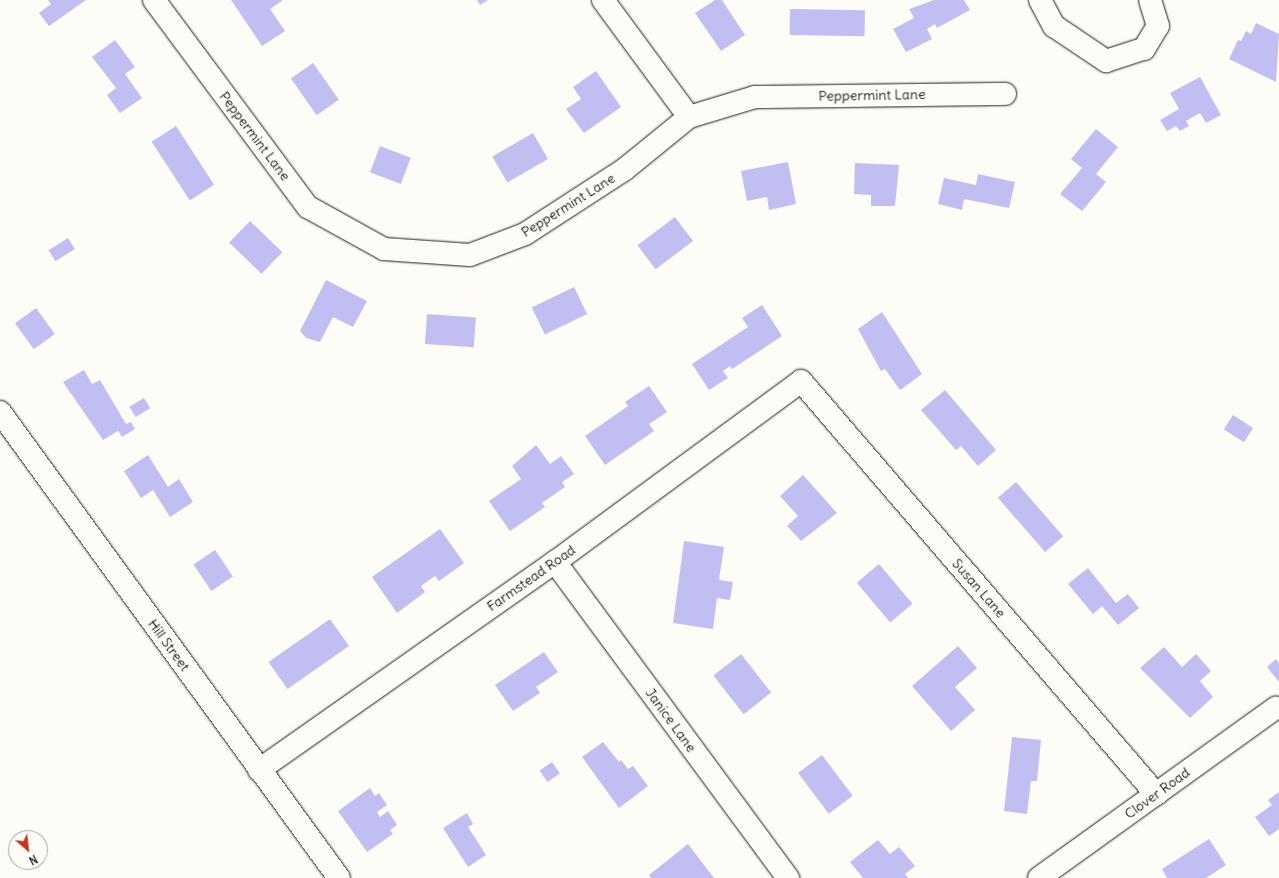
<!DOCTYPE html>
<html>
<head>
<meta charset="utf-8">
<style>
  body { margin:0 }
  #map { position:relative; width:1279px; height:878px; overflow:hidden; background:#fdfcf7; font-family:Delius,sans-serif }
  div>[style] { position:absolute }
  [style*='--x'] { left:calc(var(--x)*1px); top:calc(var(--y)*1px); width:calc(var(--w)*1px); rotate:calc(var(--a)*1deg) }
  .building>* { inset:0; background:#c1bff1; transform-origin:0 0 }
  .roads { filter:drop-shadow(0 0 1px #1c1c1c) drop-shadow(0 0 1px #1c1c1c) }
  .minor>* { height:22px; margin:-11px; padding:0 11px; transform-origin:11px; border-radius:11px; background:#fdfcf7 }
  span { translate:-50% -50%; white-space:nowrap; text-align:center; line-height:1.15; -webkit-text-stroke:3.5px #fdfcf7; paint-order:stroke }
  .street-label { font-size:14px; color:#1c1c1c }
  .north { position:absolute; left:8px; top:830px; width:40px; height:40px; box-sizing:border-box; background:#fdfcf7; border:1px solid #a3a29f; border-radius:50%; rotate:152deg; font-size:11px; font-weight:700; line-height:16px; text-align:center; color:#1c1c1c }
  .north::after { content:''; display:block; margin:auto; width:14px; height:18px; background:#c8321e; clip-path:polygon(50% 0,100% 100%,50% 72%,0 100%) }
</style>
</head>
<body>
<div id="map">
  <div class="building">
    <i style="clip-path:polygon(48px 0,86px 0,49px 26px,39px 13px,51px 4px)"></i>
    <i style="clip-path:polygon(231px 0,283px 0,270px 9px,285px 31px,262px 46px)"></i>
    <i style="clip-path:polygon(477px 0,488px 0,480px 5px)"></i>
    <i style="clip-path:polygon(715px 0,722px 0,745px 35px,721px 51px,695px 13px)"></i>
    <i style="clip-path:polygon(934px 0,964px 0,970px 10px,937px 28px,935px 24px,927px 29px,932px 39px,906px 52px,893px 29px,914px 18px,909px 9px)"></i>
    <i style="left:790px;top:9px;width:75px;height:26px;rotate:1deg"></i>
    <i style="clip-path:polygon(1256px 23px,1279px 34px,1276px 82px,1229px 59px,1238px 40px,1241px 41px,1246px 31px,1251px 34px)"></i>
    <i style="clip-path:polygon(115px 40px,135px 67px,125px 74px,142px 98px,120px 113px,107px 95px,116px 88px,92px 57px)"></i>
    <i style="left:313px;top:63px;width:45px;height:27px;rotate:55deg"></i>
    <i style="clip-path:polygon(596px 71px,621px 107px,584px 133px,566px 109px,581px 99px,573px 87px)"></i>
    <i style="clip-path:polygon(1200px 77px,1221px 115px,1206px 123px,1200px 113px,1186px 121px,1189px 126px,1180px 131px,1176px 126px,1167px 131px,1160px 120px,1179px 109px,1170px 93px)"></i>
    <i style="left:176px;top:126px;width:70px;height:29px;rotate:57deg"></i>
    <i style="clip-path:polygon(1096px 129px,1118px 147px,1096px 174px,1106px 182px,1082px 211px,1060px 194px,1082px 168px,1071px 159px)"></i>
    <i style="left:533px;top:133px;width:30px;height:47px;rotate:60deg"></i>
    <i style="left:380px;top:146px;width:33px;height:28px;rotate:21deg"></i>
    <i style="clip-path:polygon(788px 162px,796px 204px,769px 210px,767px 197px,747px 201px,741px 171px)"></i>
    <i style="clip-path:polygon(855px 163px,899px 165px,895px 206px,871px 206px,871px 195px,854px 194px)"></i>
    <i style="clip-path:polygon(978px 174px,1015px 182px,1009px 208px,964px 199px,962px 210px,938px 204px,944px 178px,976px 185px)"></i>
    <i style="left:675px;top:217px;width:30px;height:47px;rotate:53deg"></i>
    <i style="left:250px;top:221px;width:45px;height:30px;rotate:44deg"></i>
    <i style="left:68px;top:238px;width:13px;height:23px;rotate:58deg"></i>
    <i style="clip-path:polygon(326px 280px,367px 301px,353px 327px,333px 317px,320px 342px,306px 338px,300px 331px)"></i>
    <i style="left:574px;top:287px;width:30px;height:47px;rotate:64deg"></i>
    <i style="clip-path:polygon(762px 305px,782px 336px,732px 369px,730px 366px,723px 371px,728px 378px,709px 390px,692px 364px,748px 327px,742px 318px)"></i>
    <i style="left:36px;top:308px;width:32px;height:26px;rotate:54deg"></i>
    <i style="clip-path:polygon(882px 312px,922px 374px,900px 390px,885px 369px,881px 371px,858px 329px)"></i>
    <i style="left:427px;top:314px;width:49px;height:30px;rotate:4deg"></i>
    <i style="clip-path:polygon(84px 370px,92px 384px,100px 380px,126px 424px,131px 422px,135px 429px,122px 437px,118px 431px,103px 440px,63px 382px)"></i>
    <i style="clip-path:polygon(649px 386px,667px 412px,649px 424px,654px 431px,605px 465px,585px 436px,628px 406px,625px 402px)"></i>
    <i style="clip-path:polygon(945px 390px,996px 450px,978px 466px,961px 446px,956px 450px,921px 410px)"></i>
    <i style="left:144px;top:398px;width:12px;height:17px;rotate:59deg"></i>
    <i style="left:1233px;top:415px;width:24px;height:17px;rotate:33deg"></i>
    <i style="clip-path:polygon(536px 445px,550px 464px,561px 456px,574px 474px,562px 482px,565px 487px,542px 503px,545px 507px,510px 531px,489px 501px,521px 479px,512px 466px)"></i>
    <i style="clip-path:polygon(148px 455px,168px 487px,179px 479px,193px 502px,170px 517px,153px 490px,141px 498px,124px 471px)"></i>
    <i style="clip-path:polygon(803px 475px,837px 513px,801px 541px,787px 526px,798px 516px,780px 496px)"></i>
    <i style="left:1016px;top:482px;width:72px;height:24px;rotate:49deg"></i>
    <i style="clip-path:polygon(440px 529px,464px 563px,439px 581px,435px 576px,421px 586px,425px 592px,397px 613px,372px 577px)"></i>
    <i style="clip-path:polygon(684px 541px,724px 547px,719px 580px,733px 582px,730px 600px,717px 598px,713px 629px,673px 623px)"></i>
    <i style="left:215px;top:550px;width:32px;height:26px;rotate:56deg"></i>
    <i style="left:879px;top:564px;width:52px;height:29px;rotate:50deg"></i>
    <i style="clip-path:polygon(1088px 568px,1116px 603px,1128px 594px,1139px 608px,1118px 625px,1102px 606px,1093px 614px,1068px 584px)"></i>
    <i style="left:330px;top:619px;width:33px;height:75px;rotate:55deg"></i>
    <i style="clip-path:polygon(958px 646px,977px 668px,955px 687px,975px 710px,951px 731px,912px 686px)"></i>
    <i style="clip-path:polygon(1164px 647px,1182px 667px,1196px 654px,1211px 671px,1200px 681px,1213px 697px,1190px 718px,1140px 668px)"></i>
    <i style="clip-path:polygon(544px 652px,558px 672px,536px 687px,540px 693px,513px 711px,495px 685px)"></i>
    <i style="left:741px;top:654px;width:49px;height:35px;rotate:52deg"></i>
    <i style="clip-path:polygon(1276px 659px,1279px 663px,1279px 682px,1267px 667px)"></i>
    <i style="clip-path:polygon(1012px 737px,1041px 740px,1037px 781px,1031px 781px,1027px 814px,1004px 811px)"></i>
    <i style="clip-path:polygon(603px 742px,619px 762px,621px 760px,628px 769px,633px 766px,648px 786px,619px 808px,582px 757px)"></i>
    <i style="left:822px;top:755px;width:51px;height:30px;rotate:53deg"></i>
    <i style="left:552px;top:762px;width:14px;height:15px;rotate:56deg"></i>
    <i style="clip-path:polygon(370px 788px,375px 796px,379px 793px,387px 805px,377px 812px,380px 817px,388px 811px,397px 825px,390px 830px,393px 834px,367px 852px,338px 811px)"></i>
    <i style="clip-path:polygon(1279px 792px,1279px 829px,1269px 836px,1255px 817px,1272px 805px,1268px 800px)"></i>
    <i style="clip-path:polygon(467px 813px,473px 824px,468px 827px,486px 855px,468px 867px,443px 828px)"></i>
    <i style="clip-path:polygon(1209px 839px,1226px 865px,1206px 878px,1167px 878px,1162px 869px)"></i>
    <i style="clip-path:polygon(878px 840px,890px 854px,899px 847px,915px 866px,905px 874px,908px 878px,863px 878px,850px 862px)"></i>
    <i style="clip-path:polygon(688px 844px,714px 878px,651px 878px,649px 875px)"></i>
  </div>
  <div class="roads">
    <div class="minor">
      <i style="--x:154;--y:0;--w:258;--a:53.4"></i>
      <i style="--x:308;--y:207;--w:87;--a:28.9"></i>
      <i style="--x:384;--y:249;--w:86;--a:4"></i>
      <i style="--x:470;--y:255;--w:59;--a:-20.9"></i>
      <i style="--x:525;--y:234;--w:119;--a:-33"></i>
      <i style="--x:625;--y:169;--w:82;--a:-39.1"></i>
      <i style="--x:689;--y:117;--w:69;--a:-16.9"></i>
      <i style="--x:755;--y:97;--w:250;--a:-0.7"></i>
      <i style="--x:603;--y:0;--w:145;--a:53.7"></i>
      <i style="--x:1040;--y:0;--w:30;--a:62"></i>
      <i style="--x:1054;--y:26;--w:63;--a:33.9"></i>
      <i style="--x:1106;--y:61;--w:40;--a:-18"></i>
      <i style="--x:1144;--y:49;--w:27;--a:-59"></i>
      <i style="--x:1158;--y:26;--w:27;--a:-107"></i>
      <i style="--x:0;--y:412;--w:576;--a:53.97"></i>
      <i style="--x:555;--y:562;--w:393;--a:53.6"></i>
      <i style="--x:259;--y:770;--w:362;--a:-35.1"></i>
      <i style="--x:555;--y:562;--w:305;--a:-36.3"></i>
      <i style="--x:801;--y:381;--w:545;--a:49.32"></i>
      <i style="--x:1039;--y:878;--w:292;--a:-35.7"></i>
    </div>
  </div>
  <div class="street-label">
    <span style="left:872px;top:95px;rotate:-1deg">Peppermint Lane</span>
    <span style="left:255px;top:136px;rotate:53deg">Peppermint Lane</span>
    <span style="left:568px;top:205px;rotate:-32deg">Peppermint Lane</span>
    <span style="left:531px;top:578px;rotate:-35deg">Farmstead Road</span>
    <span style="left:979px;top:588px;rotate:49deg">Susan Lane</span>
    <span style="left:169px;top:645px;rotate:54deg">Hill Street</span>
    <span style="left:671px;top:720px;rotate:54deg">Janice Lane</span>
    <span style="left:1157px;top:793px;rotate:-36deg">Clover Road</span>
  </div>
  <div class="north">N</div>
</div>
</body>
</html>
